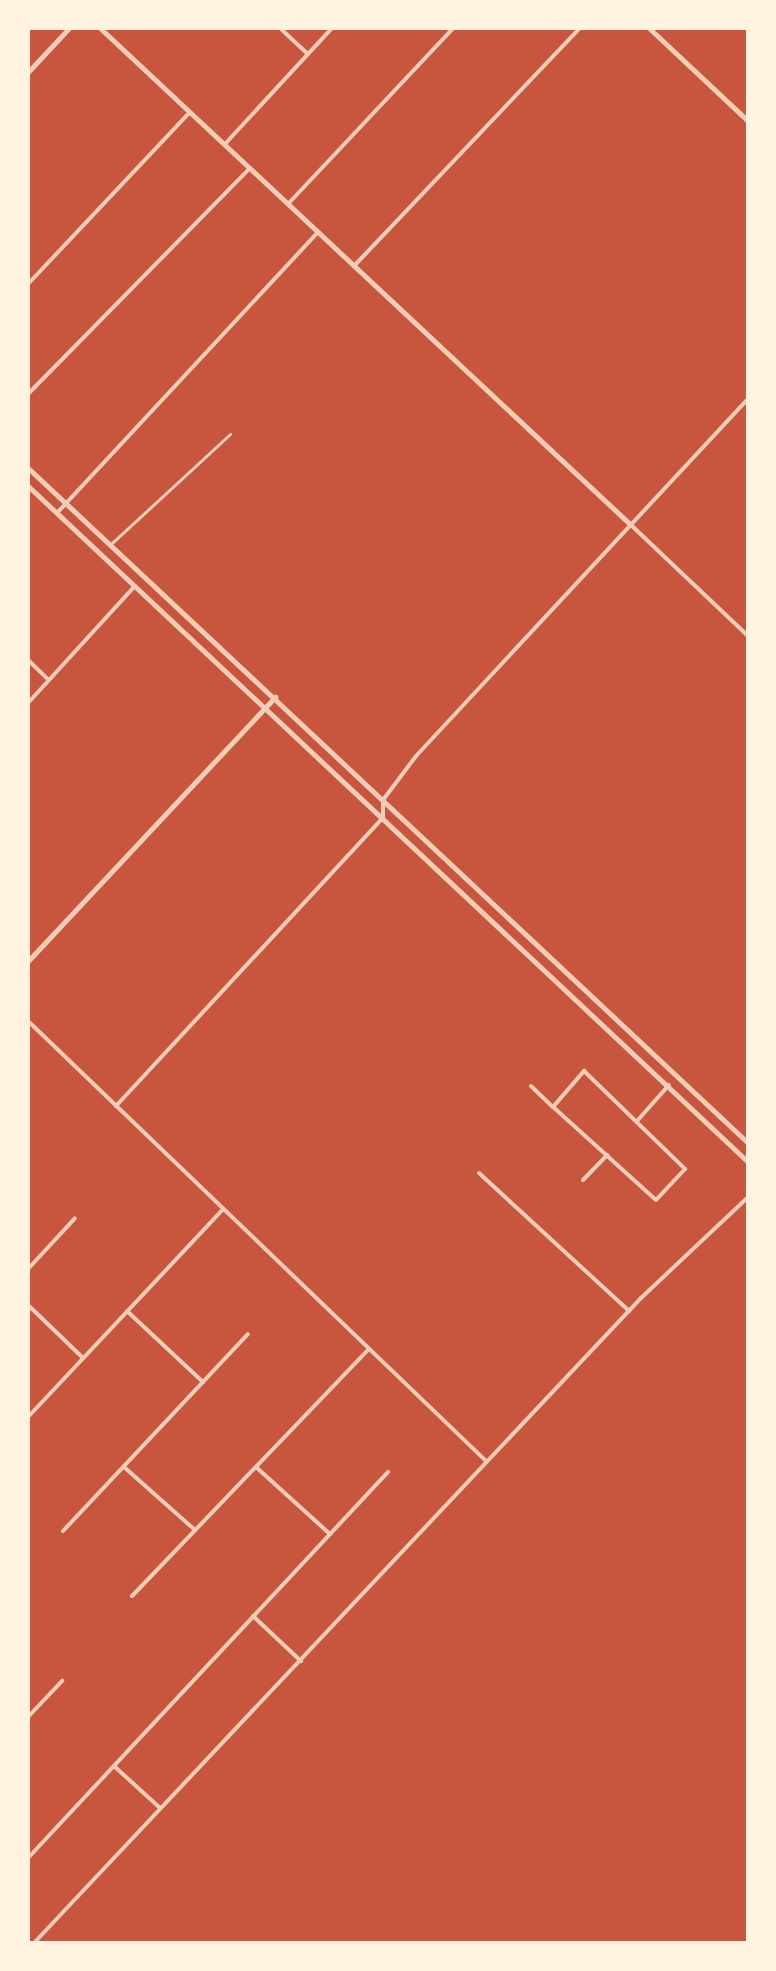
<!DOCTYPE html>
<html>
<head>
<meta charset="utf-8">
<style>
  body { margin:0 }
  #map { position:relative; width:776px; height:1971px; overflow:hidden; background:#c8553d; font-family:"Crimson Pro",serif }
  div>[style] { position:absolute }
  [style*='--x'] { left:calc(var(--x)*1px); top:calc(var(--y)*1px); width:calc(var(--w)*1px); rotate:calc(var(--a)*1deg) }
  .service>* { height:2.5px; margin:-1.25px; padding:0 1.25px; transform-origin:1.25px; border-radius:1.25px; background:#f1ccb7 }
  .minor>* { height:4px; margin:-2px; padding:0 2px; transform-origin:2px; border-radius:2px; background:#f1ccb7 }
  .tertiary>* { height:5px; margin:-2.5px; padding:0 2.5px; transform-origin:2.5px; border-radius:2.5px; background:#f1ccb7 }
  span { translate:-50% -50%; white-space:nowrap; text-align:center; line-height:1.15; -webkit-text-stroke:10px #fff3e0; paint-order:stroke }
  .frame { position:absolute; inset:0; border:30px solid #fff3e0; pointer-events:none }
</style>
</head>
<body>
<div id="map">
  <div class="service">
    <i style="--x:111;--y:544;--w:162;--a:-42.7"></i>
  </div>
  <div class="minor">
    <i style="--x:280;--y:28;--w:38;--a:43"></i>
    <i style="--x:225;--y:144;--w:158;--a:-47.3"></i>
    <i style="--x:288;--y:204;--w:241;--a:-46.8"></i>
    <i style="--x:354;--y:266;--w:328;--a:-46.5"></i>
    <i style="--x:28;--y:284;--w:235;--a:-46.7"></i>
    <i style="--x:28;--y:394;--w:317;--a:-45.5"></i>
    <i style="--x:57;--y:513;--w:384;--a:-47.1"></i>
    <i style="--x:631;--y:525;--w:161;--a:43.5"></i>
    <i style="--x:28;--y:660;--w:29;--a:44"></i>
    <i style="--x:28;--y:703;--w:157;--a:-47.6"></i>
    <i style="--x:28;--y:1021;--w:635;--a:43.85"></i>
    <i style="--x:584;--y:1071;--w:141;--a:44.1"></i>
    <i style="--x:685;--y:1169;--w:42;--a:133.1"></i>
    <i style="--x:656;--y:1200;--w:139;--a:-137.9"></i>
    <i style="--x:553;--y:1107;--w:48;--a:-49.3"></i>
    <i style="--x:531;--y:1086;--w:30;--a:44"></i>
    <i style="--x:116;--y:1106;--w:393;--a:-47.2"></i>
    <i style="--x:383;--y:818;--w:18;--a:-90"></i>
    <i style="--x:383;--y:800;--w:55;--a:-53.1"></i>
    <i style="--x:416;--y:756;--w:488;--a:-47.1"></i>
    <i style="--x:637;--y:1121;--w:48;--a:-48.4"></i>
    <i style="--x:479;--y:1173;--w:204;--a:42.6"></i>
    <i style="--x:583;--y:1180;--w:35;--a:-46"></i>
    <i style="--x:28;--y:1269;--w:69;--a:-47.3"></i>
    <i style="--x:28;--y:1305;--w:75;--a:43.9"></i>
    <i style="--x:127;--y:1311;--w:104;--a:43.1"></i>
    <i style="--x:28;--y:1417;--w:285;--a:-46.8"></i>
    <i style="--x:124;--y:1467;--w:95;--a:41.6"></i>
    <i style="--x:256;--y:1467;--w:100;--a:42.2"></i>
    <i style="--x:63;--y:1531;--w:270;--a:-46.8"></i>
    <i style="--x:132;--y:1596;--w:341;--a:-46.2"></i>
    <i style="--x:253;--y:1616;--w:66;--a:43.2"></i>
    <i style="--x:28;--y:1717;--w:50;--a:-46.6"></i>
    <i style="--x:114;--y:1766;--w:62;--a:42.4"></i>
    <i style="--x:28;--y:1858;--w:528;--a:-47"></i>
    <i style="--x:33;--y:1944;--w:887;--a:-46.74"></i>
    <i style="--x:641;--y:1298;--w:147;--a:-43.3"></i>
  </div>
  <div class="tertiary">
    <i style="--x:100;--y:28;--w:727;--a:43.11"></i>
    <i style="--x:649;--y:28;--w:136;--a:43.2"></i>
    <i style="--x:28;--y:72;--w:60;--a:-47"></i>
    <i style="--x:28;--y:468;--w:987;--a:43.15"></i>
    <i style="--x:28;--y:486;--w:988;--a:43.19"></i>
    <i style="--x:28;--y:961;--w:362;--a:-46.9"></i>
  </div>
  <div class="frame"></div>
</div>
</body>
</html>
